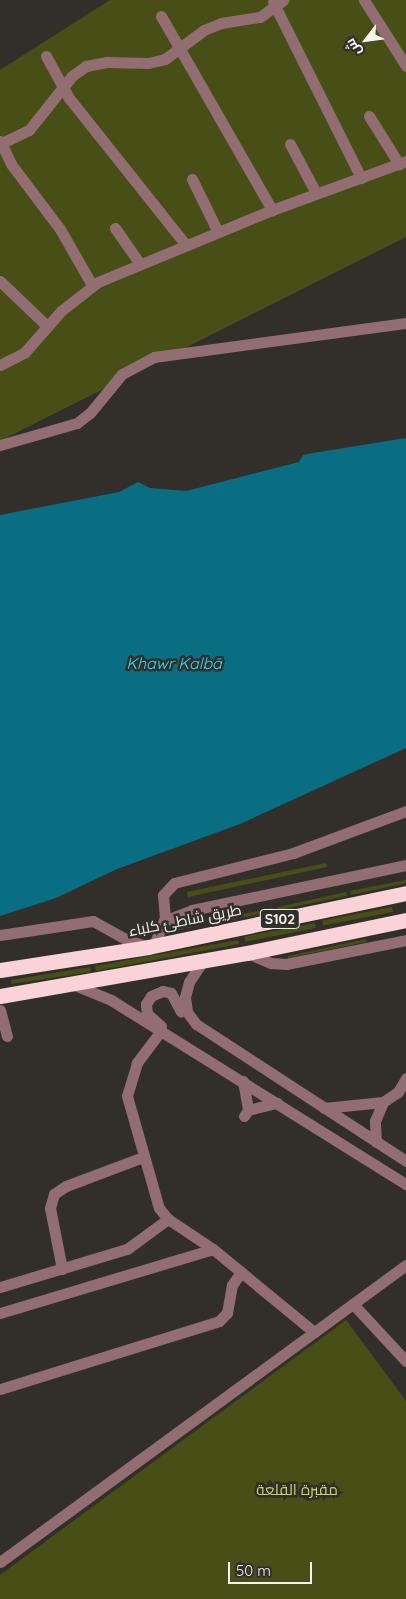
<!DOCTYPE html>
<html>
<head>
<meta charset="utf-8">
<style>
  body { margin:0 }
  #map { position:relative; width:406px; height:1599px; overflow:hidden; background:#322f2a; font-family:Quicksand,Cairo,sans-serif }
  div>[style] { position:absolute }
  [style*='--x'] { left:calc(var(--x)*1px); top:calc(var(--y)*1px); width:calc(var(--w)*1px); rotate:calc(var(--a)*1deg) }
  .green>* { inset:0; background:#474f16; transform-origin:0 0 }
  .water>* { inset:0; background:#096e81 }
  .minor>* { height:11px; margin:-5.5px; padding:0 5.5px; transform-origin:5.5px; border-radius:5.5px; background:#926d72 }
  .highway>* { height:15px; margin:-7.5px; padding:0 7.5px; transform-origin:7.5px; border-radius:7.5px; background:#f9d3d8 }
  span { translate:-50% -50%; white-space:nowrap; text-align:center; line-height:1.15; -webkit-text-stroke:5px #322f2a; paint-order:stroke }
  .shield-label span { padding:1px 4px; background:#322f2a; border:1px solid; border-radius:4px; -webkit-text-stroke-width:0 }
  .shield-label { font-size:14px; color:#f6f4f1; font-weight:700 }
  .street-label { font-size:15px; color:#f6f4f1 }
  .park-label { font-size:15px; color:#c6d96b }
  .water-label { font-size:16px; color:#32dbfd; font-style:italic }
  .north { position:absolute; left:341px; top:15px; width:50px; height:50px; -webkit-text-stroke:4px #322f2a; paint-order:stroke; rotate:240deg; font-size:14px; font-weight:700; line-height:20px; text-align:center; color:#f6f4f1 }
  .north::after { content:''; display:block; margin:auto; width:18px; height:22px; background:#f6f4f1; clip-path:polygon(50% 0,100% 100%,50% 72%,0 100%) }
  .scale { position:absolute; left:228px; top:1562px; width:84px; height:22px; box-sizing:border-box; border:2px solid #f6f4f1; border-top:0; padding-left:6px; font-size:15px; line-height:18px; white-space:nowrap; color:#f6f4f1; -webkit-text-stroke:4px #322f2a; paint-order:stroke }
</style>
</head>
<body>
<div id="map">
  <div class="green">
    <i style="clip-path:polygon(110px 0,406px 0,406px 237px,0 441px,0 70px)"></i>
    <i style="clip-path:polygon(326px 863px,327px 867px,188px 897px,187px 892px)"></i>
    <i style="clip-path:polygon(406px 880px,406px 883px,351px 895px,350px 891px)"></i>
    <i style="clip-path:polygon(346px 892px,347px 896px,278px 910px,278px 907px)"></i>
    <i style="left:392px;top:907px;width:5px;height:71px;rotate:79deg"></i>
    <i style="clip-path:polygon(273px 908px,273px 911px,208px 925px,208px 921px)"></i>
    <i style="clip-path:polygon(189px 915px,191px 921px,199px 923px,199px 926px,166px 933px,175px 922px)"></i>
    <i style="left:315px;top:923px;width:5px;height:72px;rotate:79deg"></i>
    <i style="clip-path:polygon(366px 939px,366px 942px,288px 958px,288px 956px)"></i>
    <i style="clip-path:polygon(238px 940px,239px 944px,96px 971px,95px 966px)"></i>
    <i style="clip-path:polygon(90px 967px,91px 972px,11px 984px,11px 980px)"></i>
    <i style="clip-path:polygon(346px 1320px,406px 1401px,406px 1599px,0 1599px,0 1575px)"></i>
  </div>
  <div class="water">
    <i style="clip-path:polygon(406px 438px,406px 748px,240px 824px,117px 869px,56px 898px,0 916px,0 515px,119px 492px,138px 482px,150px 488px,186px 491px,299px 462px,303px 455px,313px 453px)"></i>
  </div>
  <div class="minor">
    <i style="--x:364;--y:0;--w:78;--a:57.5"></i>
    <i style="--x:273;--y:2;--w:197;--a:63.4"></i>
    <i style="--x:161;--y:16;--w:224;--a:60.2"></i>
    <i style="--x:46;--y:56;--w:48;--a:61.3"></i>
    <i style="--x:69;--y:98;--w:188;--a:51.5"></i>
    <i style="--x:369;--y:116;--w:57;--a:58"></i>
    <i style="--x:0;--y:141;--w:25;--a:64"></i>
    <i style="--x:11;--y:164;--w:81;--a:53"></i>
    <i style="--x:60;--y:229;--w:64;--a:60.3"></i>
    <i style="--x:0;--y:144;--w:32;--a:-26"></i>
    <i style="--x:29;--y:130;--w:69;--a:-51.5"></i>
    <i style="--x:72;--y:76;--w:17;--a:-36"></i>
    <i style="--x:86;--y:66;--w:21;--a:-11"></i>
    <i style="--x:107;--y:62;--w:41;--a:1.4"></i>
    <i style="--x:148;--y:63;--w:17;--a:-13"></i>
    <i style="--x:165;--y:59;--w:49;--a:-36.6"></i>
    <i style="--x:204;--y:30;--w:18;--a:-22"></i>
    <i style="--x:221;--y:23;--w:39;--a:-9"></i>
    <i style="--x:260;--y:17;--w:29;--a:-36"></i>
    <i style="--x:290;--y:144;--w:55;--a:62"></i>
    <i style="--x:192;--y:179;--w:59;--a:63.9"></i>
    <i style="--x:115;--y:228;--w:44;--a:55.2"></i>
    <i style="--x:0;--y:281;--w:65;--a:43.8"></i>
    <i style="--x:0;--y:365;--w:28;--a:-27"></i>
    <i style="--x:25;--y:352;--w:55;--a:-48.7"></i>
    <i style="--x:61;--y:311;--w:47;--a:-38.1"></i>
    <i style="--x:98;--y:282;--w:188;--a:-22.5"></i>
    <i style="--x:272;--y:210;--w:143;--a:-20.1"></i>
    <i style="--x:0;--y:445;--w:80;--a:-15.9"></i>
    <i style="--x:77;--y:423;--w:16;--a:-38"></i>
    <i style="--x:90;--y:413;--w:50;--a:-50.6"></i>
    <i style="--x:122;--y:374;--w:36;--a:-28"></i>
    <i style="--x:154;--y:357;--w:254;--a:-7.7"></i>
    <i style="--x:164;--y:921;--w:30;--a:-21"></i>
    <i style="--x:192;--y:910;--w:219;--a:-11.9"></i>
    <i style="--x:0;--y:935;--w:94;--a:-8.6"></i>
    <i style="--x:93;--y:921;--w:39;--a:29"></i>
    <i style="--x:127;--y:940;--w:21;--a:17"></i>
    <i style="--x:154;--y:945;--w:29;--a:-68"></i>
    <i style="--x:165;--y:918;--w:23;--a:-95"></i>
    <i style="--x:163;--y:895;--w:16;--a:-47"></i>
    <i style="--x:174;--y:883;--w:123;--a:-14.1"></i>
    <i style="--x:293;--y:853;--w:121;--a:-20.4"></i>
    <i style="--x:247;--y:953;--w:26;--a:23"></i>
    <i style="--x:271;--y:963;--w:15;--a:4"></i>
    <i style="--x:286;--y:964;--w:122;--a:-11.3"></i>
    <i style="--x:203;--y:961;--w:25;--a:124"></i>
    <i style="--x:189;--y:982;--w:16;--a:105"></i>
    <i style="--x:185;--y:997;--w:15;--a:82"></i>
    <i style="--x:187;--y:1012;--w:15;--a:53"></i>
    <i style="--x:196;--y:1024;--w:251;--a:33.1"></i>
    <i style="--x:72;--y:984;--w:42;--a:22.3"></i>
    <i style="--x:111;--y:1000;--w:348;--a:32"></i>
    <i style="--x:0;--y:1010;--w:27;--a:75"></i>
    <i style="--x:161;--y:1026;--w:18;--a:-139"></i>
    <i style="--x:147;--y:1014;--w:10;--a:-96"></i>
    <i style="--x:146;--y:1004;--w:9;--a:-58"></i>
    <i style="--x:151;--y:996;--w:13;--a:-23"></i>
    <i style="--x:163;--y:991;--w:8;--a:14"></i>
    <i style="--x:171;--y:993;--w:21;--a:62"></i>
    <i style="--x:160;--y:1032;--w:39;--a:127"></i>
    <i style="--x:137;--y:1063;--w:34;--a:107"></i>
    <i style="--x:127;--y:1096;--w:116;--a:74.1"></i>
    <i style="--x:159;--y:1208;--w:14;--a:51"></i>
    <i style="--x:168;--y:1219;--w:54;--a:33.7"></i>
    <i style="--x:213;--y:1249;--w:131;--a:39.4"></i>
    <i style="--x:243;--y:1081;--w:29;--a:80"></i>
    <i style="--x:324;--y:1108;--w:59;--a:-5.8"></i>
    <i style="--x:383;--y:1102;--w:18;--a:-34"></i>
    <i style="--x:398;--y:1092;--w:16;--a:-60"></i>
    <i style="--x:244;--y:1116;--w:7;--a:-56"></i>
    <i style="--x:248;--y:1110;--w:30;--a:-14"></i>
    <i style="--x:376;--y:1142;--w:21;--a:-93"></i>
    <i style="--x:375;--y:1121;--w:21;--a:-67"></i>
    <i style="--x:62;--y:1269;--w:62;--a:-101.1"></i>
    <i style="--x:50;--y:1208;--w:15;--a:-74"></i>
    <i style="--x:54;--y:1194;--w:14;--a:-34"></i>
    <i style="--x:66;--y:1186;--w:82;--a:-20.6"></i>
    <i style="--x:0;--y:1287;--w:133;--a:-16.7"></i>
    <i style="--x:127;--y:1249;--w:51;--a:-36.2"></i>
    <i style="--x:353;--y:1304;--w:78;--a:47.1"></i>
    <i style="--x:0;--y:1313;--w:222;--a:-16.7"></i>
    <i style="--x:0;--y:1389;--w:229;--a:-17.2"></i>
    <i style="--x:219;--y:1321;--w:11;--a:-45"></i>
    <i style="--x:227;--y:1313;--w:28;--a:-80"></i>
    <i style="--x:232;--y:1285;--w:16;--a:-55"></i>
    <i style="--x:0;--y:1562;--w:503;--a:-36.19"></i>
  </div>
  <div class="highway">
    <i style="--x:0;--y:970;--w:150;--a:-8.8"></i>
    <i style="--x:148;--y:947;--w:264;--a:-11.8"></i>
    <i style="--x:0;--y:996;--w:251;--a:-9.9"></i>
    <i style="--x:247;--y:953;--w:162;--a:-11.7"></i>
  </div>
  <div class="shield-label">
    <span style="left:280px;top:919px">S102</span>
  </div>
  <div class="street-label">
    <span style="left:185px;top:920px;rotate:-11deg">طريق شاطئ كلباء</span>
  </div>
  <div class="park-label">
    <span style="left:297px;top:1490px">مقبرة القلعة</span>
  </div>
  <div class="water-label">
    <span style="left:174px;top:663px">Khawr Kalbā</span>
  </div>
  <div class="north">ش</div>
  <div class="scale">50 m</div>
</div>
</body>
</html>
